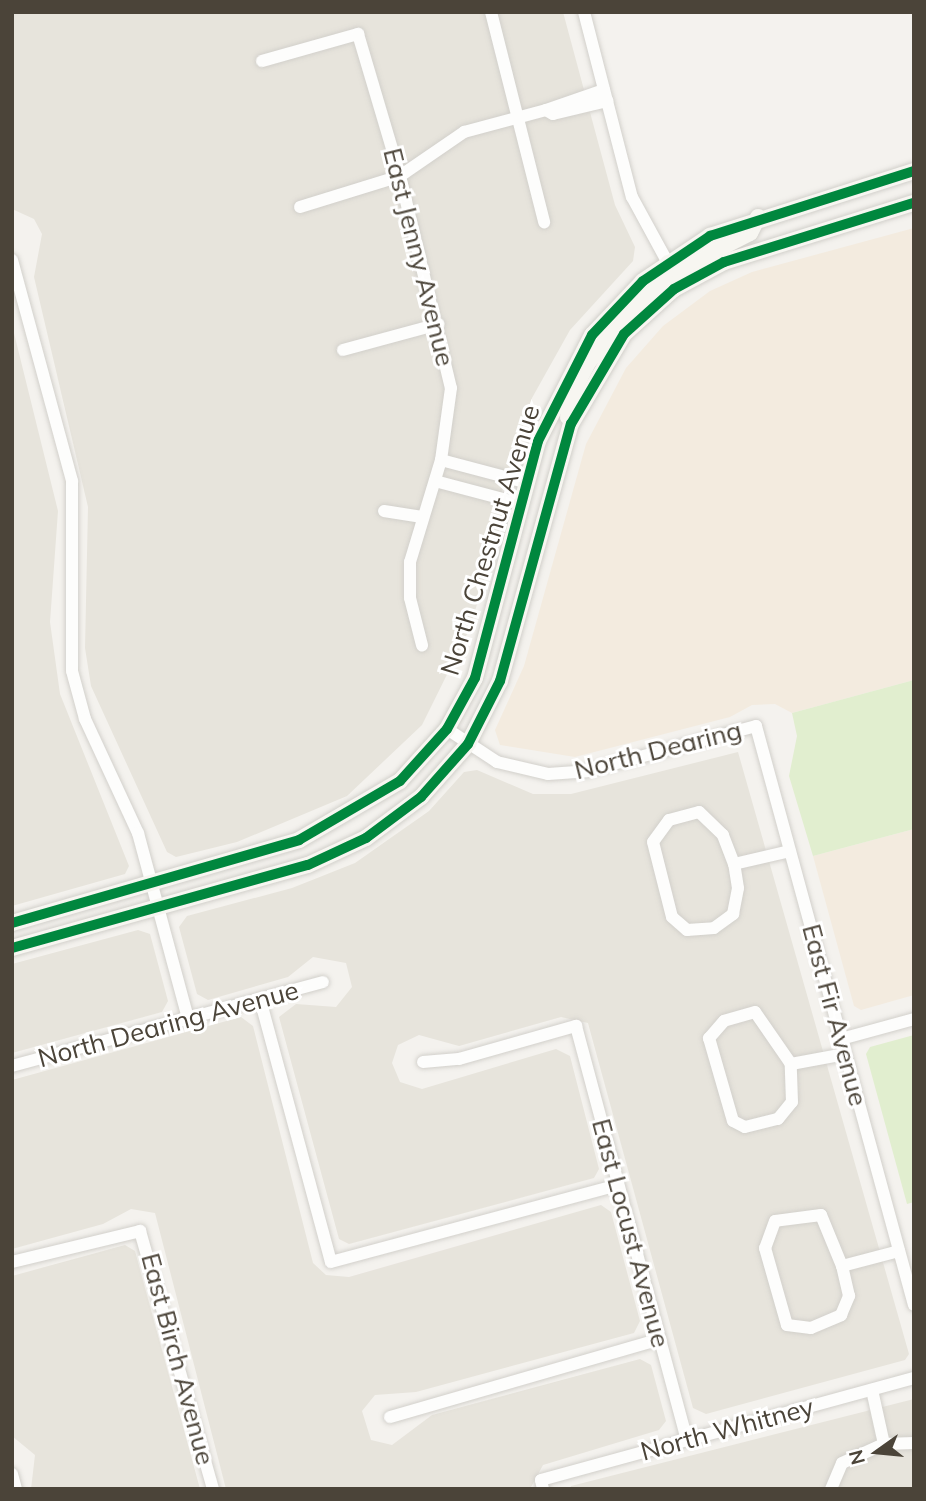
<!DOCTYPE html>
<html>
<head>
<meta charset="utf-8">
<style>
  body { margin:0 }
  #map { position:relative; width:926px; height:1501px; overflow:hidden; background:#f4f2ee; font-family:Mulish,sans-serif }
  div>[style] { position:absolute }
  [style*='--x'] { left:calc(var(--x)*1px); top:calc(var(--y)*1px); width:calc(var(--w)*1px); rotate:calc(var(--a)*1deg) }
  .residential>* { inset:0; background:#e7e4dc }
  .commercial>* { inset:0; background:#f3ebdf }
  .green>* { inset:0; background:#e1eecf }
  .roads { filter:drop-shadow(0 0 2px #d2d0cb) drop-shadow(0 0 2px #d2d0cb) }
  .street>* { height:12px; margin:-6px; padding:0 6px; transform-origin:6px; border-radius:6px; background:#fdfdfc }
  .secondary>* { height:16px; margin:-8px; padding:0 8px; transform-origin:8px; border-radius:8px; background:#f7f6f1 }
  .cycleway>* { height:10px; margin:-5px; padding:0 5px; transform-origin:5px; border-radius:5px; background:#00873e }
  span { translate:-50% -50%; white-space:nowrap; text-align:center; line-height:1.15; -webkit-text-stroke:6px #fff; paint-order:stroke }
  .street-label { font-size:26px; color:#4b4439 }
  .frame { position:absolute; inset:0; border:14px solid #4b4439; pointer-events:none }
  .north { position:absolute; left:842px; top:1417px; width:70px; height:70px; -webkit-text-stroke:5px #fff; paint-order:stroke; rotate:255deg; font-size:19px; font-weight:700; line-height:28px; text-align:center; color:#4b4439 }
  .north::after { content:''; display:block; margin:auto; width:24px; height:32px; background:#4b4439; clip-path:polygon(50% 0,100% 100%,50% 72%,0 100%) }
</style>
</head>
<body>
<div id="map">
  <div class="residential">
    <i style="clip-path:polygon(12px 12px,563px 12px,615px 205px,635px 247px,633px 261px,570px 330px,532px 398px,498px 504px,503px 516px,470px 628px,422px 725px,347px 796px,237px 842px,176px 857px,167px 852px,91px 686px,85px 648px,88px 507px,34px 277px,42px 234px,34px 219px,12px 209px)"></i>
    <i style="clip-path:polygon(12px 325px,58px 511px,50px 622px,60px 694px,129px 866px,125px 874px,12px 906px)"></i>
    <i style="clip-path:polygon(738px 752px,909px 1354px,905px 1360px,706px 1414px,693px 1408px,588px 1023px,561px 1017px,459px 1046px,419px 1035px,398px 1045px,392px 1063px,400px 1082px,422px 1089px,556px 1049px,570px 1056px,599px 1169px,594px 1178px,349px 1244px,339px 1239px,279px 1017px,296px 1004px,336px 1007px,352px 987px,346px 963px,313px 957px,288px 977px,208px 1000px,197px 994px,179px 927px,187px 916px,292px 888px,355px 863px,429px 811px,464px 772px,477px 770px,533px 794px,571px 794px)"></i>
    <i style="clip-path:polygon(138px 930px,150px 934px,168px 1001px,162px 1012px,12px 1053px,12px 964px)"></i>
    <i style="clip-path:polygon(241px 1017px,253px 1026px,313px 1263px,326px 1275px,349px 1277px,601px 1205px,611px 1212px,640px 1321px,634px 1333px,416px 1392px,375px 1395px,362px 1411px,371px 1440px,392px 1445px,432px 1415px,640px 1359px,651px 1365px,666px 1421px,659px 1430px,543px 1465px,530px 1489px,226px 1489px,155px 1213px,131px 1209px,103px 1224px,12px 1249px,12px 1080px)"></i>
    <i style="clip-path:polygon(125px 1245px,135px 1251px,200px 1489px,31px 1489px,35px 1455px,12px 1436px,12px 1276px)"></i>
    <i style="clip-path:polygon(914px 1399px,914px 1489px,570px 1489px,571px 1486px)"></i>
  </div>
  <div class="commercial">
    <i style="clip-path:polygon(914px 228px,914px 680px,792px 713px,775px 704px,752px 705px,730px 717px,575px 757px,500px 745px,495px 730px,524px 666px,586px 444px,626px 368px,663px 326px,710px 291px,752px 272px)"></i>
    <i style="clip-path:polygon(914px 829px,914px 995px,861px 1010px,854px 1006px,813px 856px)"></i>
  </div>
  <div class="green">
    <i style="clip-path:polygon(914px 680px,914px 829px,813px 856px,789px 776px,797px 736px,792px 713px)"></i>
    <i style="clip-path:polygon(914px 1035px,914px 1202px,907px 1204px,866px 1054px,870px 1047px)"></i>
  </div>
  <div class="roads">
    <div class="street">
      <i style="--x:491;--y:12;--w:217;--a:75.8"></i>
      <i style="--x:584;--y:12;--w:191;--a:75.5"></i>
      <i style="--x:632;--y:197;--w:75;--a:61.4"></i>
      <i style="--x:262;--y:61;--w:100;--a:-15.7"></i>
      <i style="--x:358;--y:34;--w:148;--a:73.5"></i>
      <i style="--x:400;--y:176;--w:218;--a:76.5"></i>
      <i style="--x:451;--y:388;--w:73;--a:97.9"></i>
      <i style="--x:441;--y:460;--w:107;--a:106.9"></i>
      <i style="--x:410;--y:562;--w:36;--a:90"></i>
      <i style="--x:410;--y:598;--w:49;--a:75.7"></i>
      <i style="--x:604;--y:90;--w:61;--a:161"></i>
      <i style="--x:546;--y:110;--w:8;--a:30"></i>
      <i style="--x:553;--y:114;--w:56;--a:-13.5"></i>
      <i style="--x:300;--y:207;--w:105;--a:-17.2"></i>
      <i style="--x:400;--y:176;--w:78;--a:-34.5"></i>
      <i style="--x:464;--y:132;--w:85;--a:-15"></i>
      <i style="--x:12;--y:260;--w:229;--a:74.8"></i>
      <i style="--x:72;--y:481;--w:190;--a:90"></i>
      <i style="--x:72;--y:671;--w:50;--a:74.8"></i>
      <i style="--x:85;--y:719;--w:126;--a:65.1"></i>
      <i style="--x:138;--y:833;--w:192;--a:74.9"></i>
      <i style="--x:343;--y:350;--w:99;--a:-15.2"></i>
      <i style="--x:441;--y:460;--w:90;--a:14.8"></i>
      <i style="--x:435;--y:481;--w:90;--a:14.8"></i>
      <i style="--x:384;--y:511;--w:37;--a:9"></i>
      <i style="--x:447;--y:729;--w:60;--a:33.4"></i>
      <i style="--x:497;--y:762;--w:52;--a:13.2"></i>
      <i style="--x:548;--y:774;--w:39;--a:-4"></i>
      <i style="--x:587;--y:771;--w:175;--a:-14.9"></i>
      <i style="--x:756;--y:726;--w:600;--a:74.74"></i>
      <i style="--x:734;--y:864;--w:31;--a:-111"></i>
      <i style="--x:723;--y:835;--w:33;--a:-136"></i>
      <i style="--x:699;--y:812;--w:31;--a:165"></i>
      <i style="--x:669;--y:820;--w:27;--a:126"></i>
      <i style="--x:653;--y:842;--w:77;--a:75.8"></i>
      <i style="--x:672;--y:917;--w:20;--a:41"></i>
      <i style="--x:687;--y:930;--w:27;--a:-4"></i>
      <i style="--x:714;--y:928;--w:24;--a:-36"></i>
      <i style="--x:733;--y:914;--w:26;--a:-79"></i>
      <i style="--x:738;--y:888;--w:24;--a:-99"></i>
      <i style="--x:734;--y:864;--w:57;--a:-13.1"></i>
      <i style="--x:260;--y:999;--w:272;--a:74.9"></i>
      <i style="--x:331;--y:1262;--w:297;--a:-15"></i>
      <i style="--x:841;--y:1039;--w:76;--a:-15.3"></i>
      <i style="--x:423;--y:1062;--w:36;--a:-5"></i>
      <i style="--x:459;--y:1059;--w:122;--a:-15.8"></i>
      <i style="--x:576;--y:1026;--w:429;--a:75"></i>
      <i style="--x:791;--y:1064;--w:63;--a:-124.7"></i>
      <i style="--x:755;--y:1012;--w:32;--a:164"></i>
      <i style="--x:724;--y:1021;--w:23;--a:131"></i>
      <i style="--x:709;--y:1038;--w:86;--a:73.9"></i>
      <i style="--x:733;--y:1121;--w:13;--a:27"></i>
      <i style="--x:745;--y:1127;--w:34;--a:-14"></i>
      <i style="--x:778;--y:1119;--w:22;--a:-51"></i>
      <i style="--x:792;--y:1102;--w:38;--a:-92"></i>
      <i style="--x:791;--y:1064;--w:55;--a:-10.5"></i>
      <i style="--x:12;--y:1066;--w:322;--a:-15.1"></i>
      <i style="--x:12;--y:1262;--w:132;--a:-13.6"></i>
      <i style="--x:140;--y:1231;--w:268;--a:74.2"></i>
      <i style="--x:842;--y:1266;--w:55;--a:-112.4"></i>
      <i style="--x:821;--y:1215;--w:46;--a:172.6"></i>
      <i style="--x:775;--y:1221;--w:29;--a:110"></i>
      <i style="--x:765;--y:1248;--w:80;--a:74.1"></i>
      <i style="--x:787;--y:1325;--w:24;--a:7"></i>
      <i style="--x:811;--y:1328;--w:33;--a:-23"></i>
      <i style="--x:841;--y:1315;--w:21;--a:-67"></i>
      <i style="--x:849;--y:1296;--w:31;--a:-103"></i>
      <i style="--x:842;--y:1266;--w:59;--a:-14.7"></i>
      <i style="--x:872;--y:1390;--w:55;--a:77.5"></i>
      <i style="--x:390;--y:1417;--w:281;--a:-16.1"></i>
      <i style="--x:12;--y:1474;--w:16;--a:75"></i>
      <i style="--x:543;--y:1489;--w:9;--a:-103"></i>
      <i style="--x:541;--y:1480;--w:387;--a:-15.3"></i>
      <i style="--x:831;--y:1489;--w:28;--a:-67"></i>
      <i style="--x:842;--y:1463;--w:46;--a:-24.3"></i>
      <i style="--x:884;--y:1444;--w:30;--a:-2"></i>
    </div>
    <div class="secondary">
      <i style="--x:674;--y:289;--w:22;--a:-72"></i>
      <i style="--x:681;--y:268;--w:77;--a:-26.9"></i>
      <i style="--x:750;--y:233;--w:18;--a:-63"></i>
      <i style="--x:568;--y:417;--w:26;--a:-79"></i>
      <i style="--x:573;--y:391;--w:34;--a:-62"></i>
      <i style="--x:589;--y:361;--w:107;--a:-46.9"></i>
      <i style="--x:662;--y:283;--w:21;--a:-73"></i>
      <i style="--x:12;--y:923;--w:299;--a:-16.1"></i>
      <i style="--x:299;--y:840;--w:117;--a:-30.3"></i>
      <i style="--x:400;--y:781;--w:70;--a:-47.9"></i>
      <i style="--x:447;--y:729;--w:58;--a:-61.2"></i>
      <i style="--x:475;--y:678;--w:245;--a:-75.1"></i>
      <i style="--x:538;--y:441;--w:119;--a:-63"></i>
      <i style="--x:592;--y:335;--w:74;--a:-46.6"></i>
      <i style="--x:643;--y:281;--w:81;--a:-33.9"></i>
      <i style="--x:710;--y:236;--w:214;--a:-17.7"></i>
      <i style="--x:12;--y:948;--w:307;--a:-15.7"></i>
      <i style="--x:308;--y:865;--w:64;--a:-25"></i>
      <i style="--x:366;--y:838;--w:69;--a:-36.7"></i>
      <i style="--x:421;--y:797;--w:71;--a:-48.4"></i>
      <i style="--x:468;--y:744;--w:71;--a:-63.1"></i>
      <i style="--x:500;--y:681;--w:267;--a:-74.6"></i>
      <i style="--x:571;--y:424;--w:104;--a:-59.5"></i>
      <i style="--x:624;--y:334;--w:67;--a:-42"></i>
      <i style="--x:674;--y:289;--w:57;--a:-28.4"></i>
      <i style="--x:724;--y:262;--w:199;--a:-17.3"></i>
    </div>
  </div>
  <div class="cycleway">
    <i style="--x:12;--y:923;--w:299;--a:-16.1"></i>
    <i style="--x:299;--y:840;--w:117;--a:-30.3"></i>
    <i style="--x:400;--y:781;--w:70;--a:-47.9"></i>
    <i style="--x:447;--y:729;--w:58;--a:-61.2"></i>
    <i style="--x:475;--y:678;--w:245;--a:-75.1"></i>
    <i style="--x:538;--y:441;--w:119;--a:-63"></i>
    <i style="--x:592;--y:335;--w:74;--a:-46.6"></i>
    <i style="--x:643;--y:281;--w:81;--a:-33.9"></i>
    <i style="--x:710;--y:236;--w:214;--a:-17.7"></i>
    <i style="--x:12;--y:948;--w:307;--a:-15.7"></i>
    <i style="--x:308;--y:865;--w:64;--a:-25"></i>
    <i style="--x:366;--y:838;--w:69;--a:-36.7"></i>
    <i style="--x:421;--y:797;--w:71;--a:-48.4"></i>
    <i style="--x:468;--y:744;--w:71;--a:-63.1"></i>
    <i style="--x:500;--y:681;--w:267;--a:-74.6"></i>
    <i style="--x:571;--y:424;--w:104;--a:-59.5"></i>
    <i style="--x:624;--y:334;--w:67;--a:-42"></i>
    <i style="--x:674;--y:289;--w:57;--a:-28.4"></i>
    <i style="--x:724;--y:262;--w:199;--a:-17.3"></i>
  </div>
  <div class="street-label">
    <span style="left:419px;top:257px;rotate:76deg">East Jenny Avenue</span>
    <span style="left:490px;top:540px;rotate:-73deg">North Chestnut Avenue</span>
    <span style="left:658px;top:750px;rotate:-14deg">North Dearing</span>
    <span style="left:835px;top:1015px;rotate:75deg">East Fir Avenue</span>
    <span style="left:168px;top:1024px;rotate:-15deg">North Dearing Avenue</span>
    <span style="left:631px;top:1233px;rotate:75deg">East Locust Avenue</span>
    <span style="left:178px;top:1359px;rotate:75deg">East Birch Avenue</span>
    <span style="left:727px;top:1429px;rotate:-15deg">North Whitney</span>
  </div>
  <div class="frame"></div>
  <div class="north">N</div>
</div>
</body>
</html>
